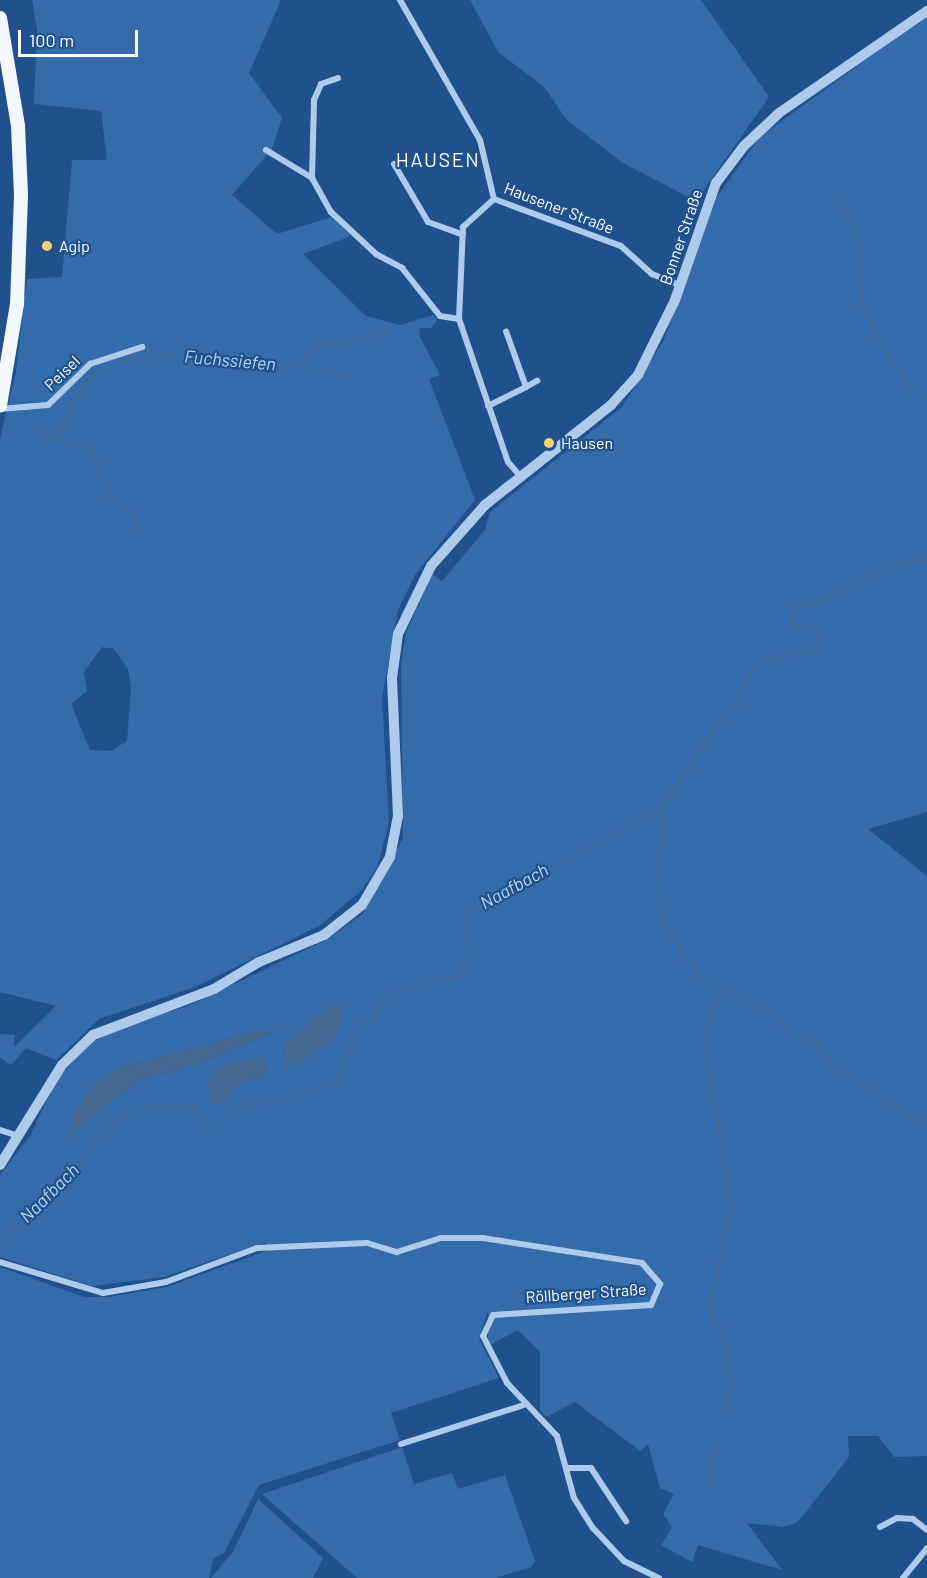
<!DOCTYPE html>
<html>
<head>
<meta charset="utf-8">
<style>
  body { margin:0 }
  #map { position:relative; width:927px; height:1578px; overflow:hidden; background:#20518d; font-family:Barlow,sans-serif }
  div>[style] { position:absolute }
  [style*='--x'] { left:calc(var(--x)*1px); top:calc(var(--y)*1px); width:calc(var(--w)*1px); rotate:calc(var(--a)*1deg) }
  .green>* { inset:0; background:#346baa }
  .water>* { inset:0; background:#446792 }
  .stream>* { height:2px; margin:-1px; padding:0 1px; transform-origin:1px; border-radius:1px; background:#446792 }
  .minor>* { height:6px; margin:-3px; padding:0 3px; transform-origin:3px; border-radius:3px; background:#aecbec }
  .tertiary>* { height:10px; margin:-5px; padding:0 5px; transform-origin:5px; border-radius:5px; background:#aecbec }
  .primary>* { height:14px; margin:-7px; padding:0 7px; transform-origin:7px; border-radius:7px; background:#f3f8ff }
  .dots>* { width:16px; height:16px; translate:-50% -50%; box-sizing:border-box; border:3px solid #20518d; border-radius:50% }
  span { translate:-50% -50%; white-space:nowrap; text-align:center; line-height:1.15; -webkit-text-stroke:4.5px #20518d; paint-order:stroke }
  .street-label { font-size:16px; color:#fff }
  .poi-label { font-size:16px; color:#fff }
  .left { translate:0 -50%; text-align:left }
  .water-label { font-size:18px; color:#bad5f3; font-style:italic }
  .quarter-label { font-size:20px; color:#fff; letter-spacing:1.5px }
  .scale { position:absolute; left:18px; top:30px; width:120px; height:27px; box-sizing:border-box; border:3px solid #fff; border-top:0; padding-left:8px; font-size:18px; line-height:21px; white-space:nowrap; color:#fff; -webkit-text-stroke:4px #20518d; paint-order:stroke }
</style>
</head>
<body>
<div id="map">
  <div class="green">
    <i style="clip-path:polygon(evenodd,32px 0,281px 0,249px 73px,282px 118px,272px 149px,232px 195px,277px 234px,332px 217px,351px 236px,303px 254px,366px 316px,400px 325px,433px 315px,437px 320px,431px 328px,420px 328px,419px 335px,440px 375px,429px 379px,475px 500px,415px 575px,398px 610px,382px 698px,389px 822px,378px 865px,361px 891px,319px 926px,195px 987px,99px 1019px,56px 1060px,26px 1048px,11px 1065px,0 1058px,0 1034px,15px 1035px,14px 1047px,56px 1006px,0 992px,0 439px,16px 372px,27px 279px,62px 277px,72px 160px,107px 160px,101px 111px,34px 104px,37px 30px,32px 0,102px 647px,114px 649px,128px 669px,131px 688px,127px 741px,111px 751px,90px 750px,71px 704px,87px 691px,84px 672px,102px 647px)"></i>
    <i style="clip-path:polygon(470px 0,701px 0,769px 97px,696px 201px,623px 163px,567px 120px,544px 87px,498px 52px)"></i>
    <i style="clip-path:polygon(evenodd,927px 15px,927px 812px,868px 829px,927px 876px,927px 1456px,894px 1457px,878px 1436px,848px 1436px,849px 1457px,798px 1522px,784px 1527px,747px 1523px,782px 1570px,698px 1545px,692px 1562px,661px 1545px,672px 1527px,663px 1514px,674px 1494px,660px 1488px,648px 1444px,640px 1451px,575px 1402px,546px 1417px,540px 1410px,540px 1352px,518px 1330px,488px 1346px,488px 1311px,479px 1339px,499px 1378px,391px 1413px,400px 1440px,259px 1485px,224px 1553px,213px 1559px,209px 1578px,0 1578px,0 1267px,84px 1297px,108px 1297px,167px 1287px,266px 1251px,265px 1242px,164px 1277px,92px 1286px,0 1257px,0 1175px,30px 1136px,56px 1081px,89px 1044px,128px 1023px,186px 1007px,324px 941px,363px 914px,403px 838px,401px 665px,406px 633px,432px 574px,442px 581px,485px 530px,490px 512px,622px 407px,664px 340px,711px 205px,760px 137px,927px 15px,260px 1030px,277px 1031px,192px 1066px,141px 1079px,67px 1138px,117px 1069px,260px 1030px,927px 15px,305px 1033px,286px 1068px,284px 1046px,305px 1033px,927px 15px,266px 1056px,267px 1074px,239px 1084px,266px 1056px)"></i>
    <i style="clip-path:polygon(402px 1447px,414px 1484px,452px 1473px,458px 1489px,505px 1475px,535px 1561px,531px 1567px,495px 1578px,357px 1578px,262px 1494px)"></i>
    <i style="clip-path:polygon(258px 1499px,323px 1558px,313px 1578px,211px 1578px,233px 1552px)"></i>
  </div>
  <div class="water">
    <i style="clip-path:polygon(339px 1005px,343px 1017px,332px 1042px,286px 1068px,284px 1046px,324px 1010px)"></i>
    <i style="clip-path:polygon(260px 1030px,279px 1030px,192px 1066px,141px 1079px,66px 1139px,74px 1111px,99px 1080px,117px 1069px)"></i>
    <i style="clip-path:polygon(266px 1056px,267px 1074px,239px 1084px,222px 1103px,210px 1103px,208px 1077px,225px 1064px)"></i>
  </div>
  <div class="stream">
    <i style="--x:838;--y:197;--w:51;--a:62.9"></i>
    <i style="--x:861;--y:242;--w:61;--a:89.1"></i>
    <i style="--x:862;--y:303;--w:25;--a:67"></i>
    <i style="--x:872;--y:326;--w:65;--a:60.7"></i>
    <i style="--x:904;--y:383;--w:28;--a:35"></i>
    <i style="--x:162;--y:353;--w:136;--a:5.5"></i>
    <i style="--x:297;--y:366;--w:31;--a:-42"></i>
    <i style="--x:320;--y:345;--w:51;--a:-3.4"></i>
    <i style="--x:371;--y:342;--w:27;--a:-34"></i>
    <i style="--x:306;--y:371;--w:45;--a:7.6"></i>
    <i style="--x:36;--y:430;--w:23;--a:31"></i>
    <i style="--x:56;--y:442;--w:67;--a:-64.2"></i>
    <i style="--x:85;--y:382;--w:43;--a:-30.7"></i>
    <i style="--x:122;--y:360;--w:28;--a:0"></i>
    <i style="--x:56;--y:442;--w:35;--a:13"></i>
    <i style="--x:90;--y:450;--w:56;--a:65.7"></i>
    <i style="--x:113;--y:501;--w:17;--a:33"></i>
    <i style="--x:127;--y:510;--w:27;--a:62"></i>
    <i style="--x:658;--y:814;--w:17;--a:62"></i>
    <i style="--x:666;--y:829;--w:24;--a:109"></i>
    <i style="--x:658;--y:852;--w:71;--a:86.8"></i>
    <i style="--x:662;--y:923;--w:63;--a:56.1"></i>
    <i style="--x:697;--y:975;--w:85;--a:26.6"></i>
    <i style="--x:773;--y:1013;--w:27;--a:48"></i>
    <i style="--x:791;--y:1033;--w:31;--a:17"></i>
    <i style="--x:821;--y:1042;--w:25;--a:64"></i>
    <i style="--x:832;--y:1065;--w:92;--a:33"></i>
    <i style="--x:909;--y:1115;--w:19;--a:18"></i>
    <i style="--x:718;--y:1003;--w:36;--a:113"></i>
    <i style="--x:704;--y:1036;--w:173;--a:80.7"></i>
    <i style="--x:732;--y:1207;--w:107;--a:102.5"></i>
    <i style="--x:709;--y:1311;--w:27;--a:57"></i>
    <i style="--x:724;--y:1334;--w:49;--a:80.5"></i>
    <i style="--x:732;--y:1382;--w:30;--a:107"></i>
    <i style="--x:0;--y:1241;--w:103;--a:-42.6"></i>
    <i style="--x:76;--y:1171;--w:44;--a:-58.8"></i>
    <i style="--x:99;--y:1133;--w:48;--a:-33"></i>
    <i style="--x:139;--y:1107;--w:53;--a:-1.1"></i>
    <i style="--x:192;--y:1106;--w:29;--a:61"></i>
    <i style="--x:206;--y:1131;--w:48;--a:-33"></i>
    <i style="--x:246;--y:1105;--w:51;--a:-7.8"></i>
    <i style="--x:297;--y:1098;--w:43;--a:-23.6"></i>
    <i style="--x:336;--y:1081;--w:50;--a:-66.5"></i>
    <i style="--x:356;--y:1035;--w:55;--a:-48.7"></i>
    <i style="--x:392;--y:994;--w:70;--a:-15.8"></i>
    <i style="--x:459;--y:975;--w:23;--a:-61"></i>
    <i style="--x:470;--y:955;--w:43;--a:-97.9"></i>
    <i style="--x:464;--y:912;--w:217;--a:-26.8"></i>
    <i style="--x:658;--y:814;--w:119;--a:-56.3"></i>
    <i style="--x:724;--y:715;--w:18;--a:-34"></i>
    <i style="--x:739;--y:705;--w:25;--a:-81"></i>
    <i style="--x:743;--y:680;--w:30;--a:-42"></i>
    <i style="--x:765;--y:660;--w:48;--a:-12"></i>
    <i style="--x:812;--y:650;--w:14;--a:-51"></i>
    <i style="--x:821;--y:639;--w:10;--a:-127"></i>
    <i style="--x:815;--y:631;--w:25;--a:-164"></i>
    <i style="--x:791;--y:624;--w:22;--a:-66"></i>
    <i style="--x:800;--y:604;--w:17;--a:-7"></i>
    <i style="--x:817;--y:602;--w:81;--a:-27.8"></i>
    <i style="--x:889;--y:564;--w:38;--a:-7"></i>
    <i style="--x:716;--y:1488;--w:8;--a:-135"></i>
    <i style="--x:710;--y:1482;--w:33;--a:-79"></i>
  </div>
  <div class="minor">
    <i style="--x:400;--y:0;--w:161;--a:60.3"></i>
    <i style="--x:480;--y:140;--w:61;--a:76.7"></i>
    <i style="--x:266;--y:150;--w:54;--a:31.3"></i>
    <i style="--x:312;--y:178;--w:39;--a:61"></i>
    <i style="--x:331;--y:212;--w:62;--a:43"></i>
    <i style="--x:376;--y:254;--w:30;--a:28"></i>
    <i style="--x:402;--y:268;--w:61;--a:51.6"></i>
    <i style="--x:440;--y:316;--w:19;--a:9"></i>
    <i style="--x:394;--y:164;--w:67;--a:59.6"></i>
    <i style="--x:428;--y:222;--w:37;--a:20"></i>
    <i style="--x:312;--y:178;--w:78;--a:-88.5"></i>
    <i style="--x:314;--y:100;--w:17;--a:-66"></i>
    <i style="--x:321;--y:84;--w:18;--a:-19"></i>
    <i style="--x:494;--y:199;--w:42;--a:137.9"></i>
    <i style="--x:463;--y:227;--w:92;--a:92.5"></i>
    <i style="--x:459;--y:319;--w:151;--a:71.1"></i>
    <i style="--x:508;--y:462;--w:20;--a:49"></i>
    <i style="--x:494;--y:199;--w:135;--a:20.3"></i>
    <i style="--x:621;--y:246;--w:42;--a:42.1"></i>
    <i style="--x:652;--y:274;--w:29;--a:22"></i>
    <i style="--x:526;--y:387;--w:13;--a:-29"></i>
    <i style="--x:488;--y:406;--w:42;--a:-26.6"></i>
    <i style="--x:526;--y:387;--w:59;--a:-109.7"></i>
    <i style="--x:0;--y:409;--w:48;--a:-4.8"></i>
    <i style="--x:48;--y:405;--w:59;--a:-44.3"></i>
    <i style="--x:90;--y:364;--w:55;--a:-18.1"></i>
    <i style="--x:0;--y:1130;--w:20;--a:18"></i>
    <i style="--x:0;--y:1262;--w:108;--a:16.8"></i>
    <i style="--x:103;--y:1293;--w:64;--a:-9.9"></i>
    <i style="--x:166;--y:1282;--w:97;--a:-20.5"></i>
    <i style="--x:257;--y:1248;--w:110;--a:-2.6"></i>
    <i style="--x:367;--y:1243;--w:31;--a:17"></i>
    <i style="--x:397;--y:1252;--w:46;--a:-17.7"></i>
    <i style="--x:441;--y:1238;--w:42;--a:0"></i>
    <i style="--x:483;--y:1238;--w:161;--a:8.9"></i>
    <i style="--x:642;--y:1263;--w:28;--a:49"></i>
    <i style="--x:660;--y:1284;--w:23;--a:113"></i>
    <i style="--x:651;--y:1305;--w:158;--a:176.4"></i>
    <i style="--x:493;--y:1315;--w:23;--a:115"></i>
    <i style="--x:483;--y:1336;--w:53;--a:62.9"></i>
    <i style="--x:507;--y:1383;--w:73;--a:46.7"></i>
    <i style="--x:557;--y:1436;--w:64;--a:74.7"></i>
    <i style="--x:574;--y:1498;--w:36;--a:58"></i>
    <i style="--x:593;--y:1528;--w:45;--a:46.8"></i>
    <i style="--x:624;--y:1561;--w:39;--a:26"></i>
    <i style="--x:401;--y:1444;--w:129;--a:-17.6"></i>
    <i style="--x:567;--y:1468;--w:24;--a:0"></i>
    <i style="--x:591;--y:1468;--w:64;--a:56.6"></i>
    <i style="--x:880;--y:1527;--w:19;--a:-28"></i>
    <i style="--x:897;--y:1518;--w:16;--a:4"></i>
    <i style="--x:913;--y:1519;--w:18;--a:38"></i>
    <i style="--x:903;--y:1578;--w:38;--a:-51"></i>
  </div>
  <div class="tertiary">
    <i style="--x:0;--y:1165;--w:118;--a:-58.2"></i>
    <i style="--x:62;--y:1065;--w:43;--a:-44.1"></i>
    <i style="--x:93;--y:1035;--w:129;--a:-20.8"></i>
    <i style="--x:214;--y:989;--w:52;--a:-31"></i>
    <i style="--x:259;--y:962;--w:70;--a:-22.6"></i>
    <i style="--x:324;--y:935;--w:48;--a:-38.3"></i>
    <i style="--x:362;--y:905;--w:56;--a:-59.7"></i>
    <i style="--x:390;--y:857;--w:42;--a:-79"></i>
    <i style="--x:398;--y:816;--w:138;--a:-92.5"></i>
    <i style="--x:392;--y:678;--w:44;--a:-82.2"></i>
    <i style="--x:398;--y:634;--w:76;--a:-64.1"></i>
    <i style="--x:431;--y:566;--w:81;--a:-48.5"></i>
    <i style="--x:485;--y:505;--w:161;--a:-38.4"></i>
    <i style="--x:611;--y:405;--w:40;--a:-48"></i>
    <i style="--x:638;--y:375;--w:84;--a:-63.7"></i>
    <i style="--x:675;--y:300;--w:124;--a:-70.7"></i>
    <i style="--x:716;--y:183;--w:46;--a:-52.9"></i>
    <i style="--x:744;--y:146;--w:48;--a:-43.3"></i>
    <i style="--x:779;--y:113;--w:180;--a:-34.6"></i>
  </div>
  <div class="primary">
    <i style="--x:0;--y:18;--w:109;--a:80.5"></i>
    <i style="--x:18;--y:126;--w:70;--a:87.5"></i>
    <i style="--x:21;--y:196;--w:108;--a:92.1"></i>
    <i style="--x:17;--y:304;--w:103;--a:99.5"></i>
  </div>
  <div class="dots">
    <i style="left:47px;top:246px;background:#f9cf6f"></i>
    <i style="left:549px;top:443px;background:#f9cf6f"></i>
  </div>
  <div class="street-label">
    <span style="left:559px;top:208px;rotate:21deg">Hausener Straße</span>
    <span style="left:681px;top:237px;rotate:-71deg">Bonner Straße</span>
    <span style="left:62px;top:373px;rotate:-44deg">Peisel</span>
    <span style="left:586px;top:1293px;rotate:-4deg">Röllberger Straße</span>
  </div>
  <div class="poi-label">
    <span class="left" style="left:59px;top:246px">Agip</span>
    <span class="left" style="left:561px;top:443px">Hausen</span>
  </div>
  <div class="water-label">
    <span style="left:230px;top:360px;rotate:5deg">Fuchssiefen</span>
    <span style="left:514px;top:886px;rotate:-29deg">Naafbach</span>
    <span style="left:49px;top:1193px;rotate:-45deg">Naafbach</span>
  </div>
  <div class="quarter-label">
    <span style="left:438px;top:159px">HAUSEN</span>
  </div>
  <div class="scale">100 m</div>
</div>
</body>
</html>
